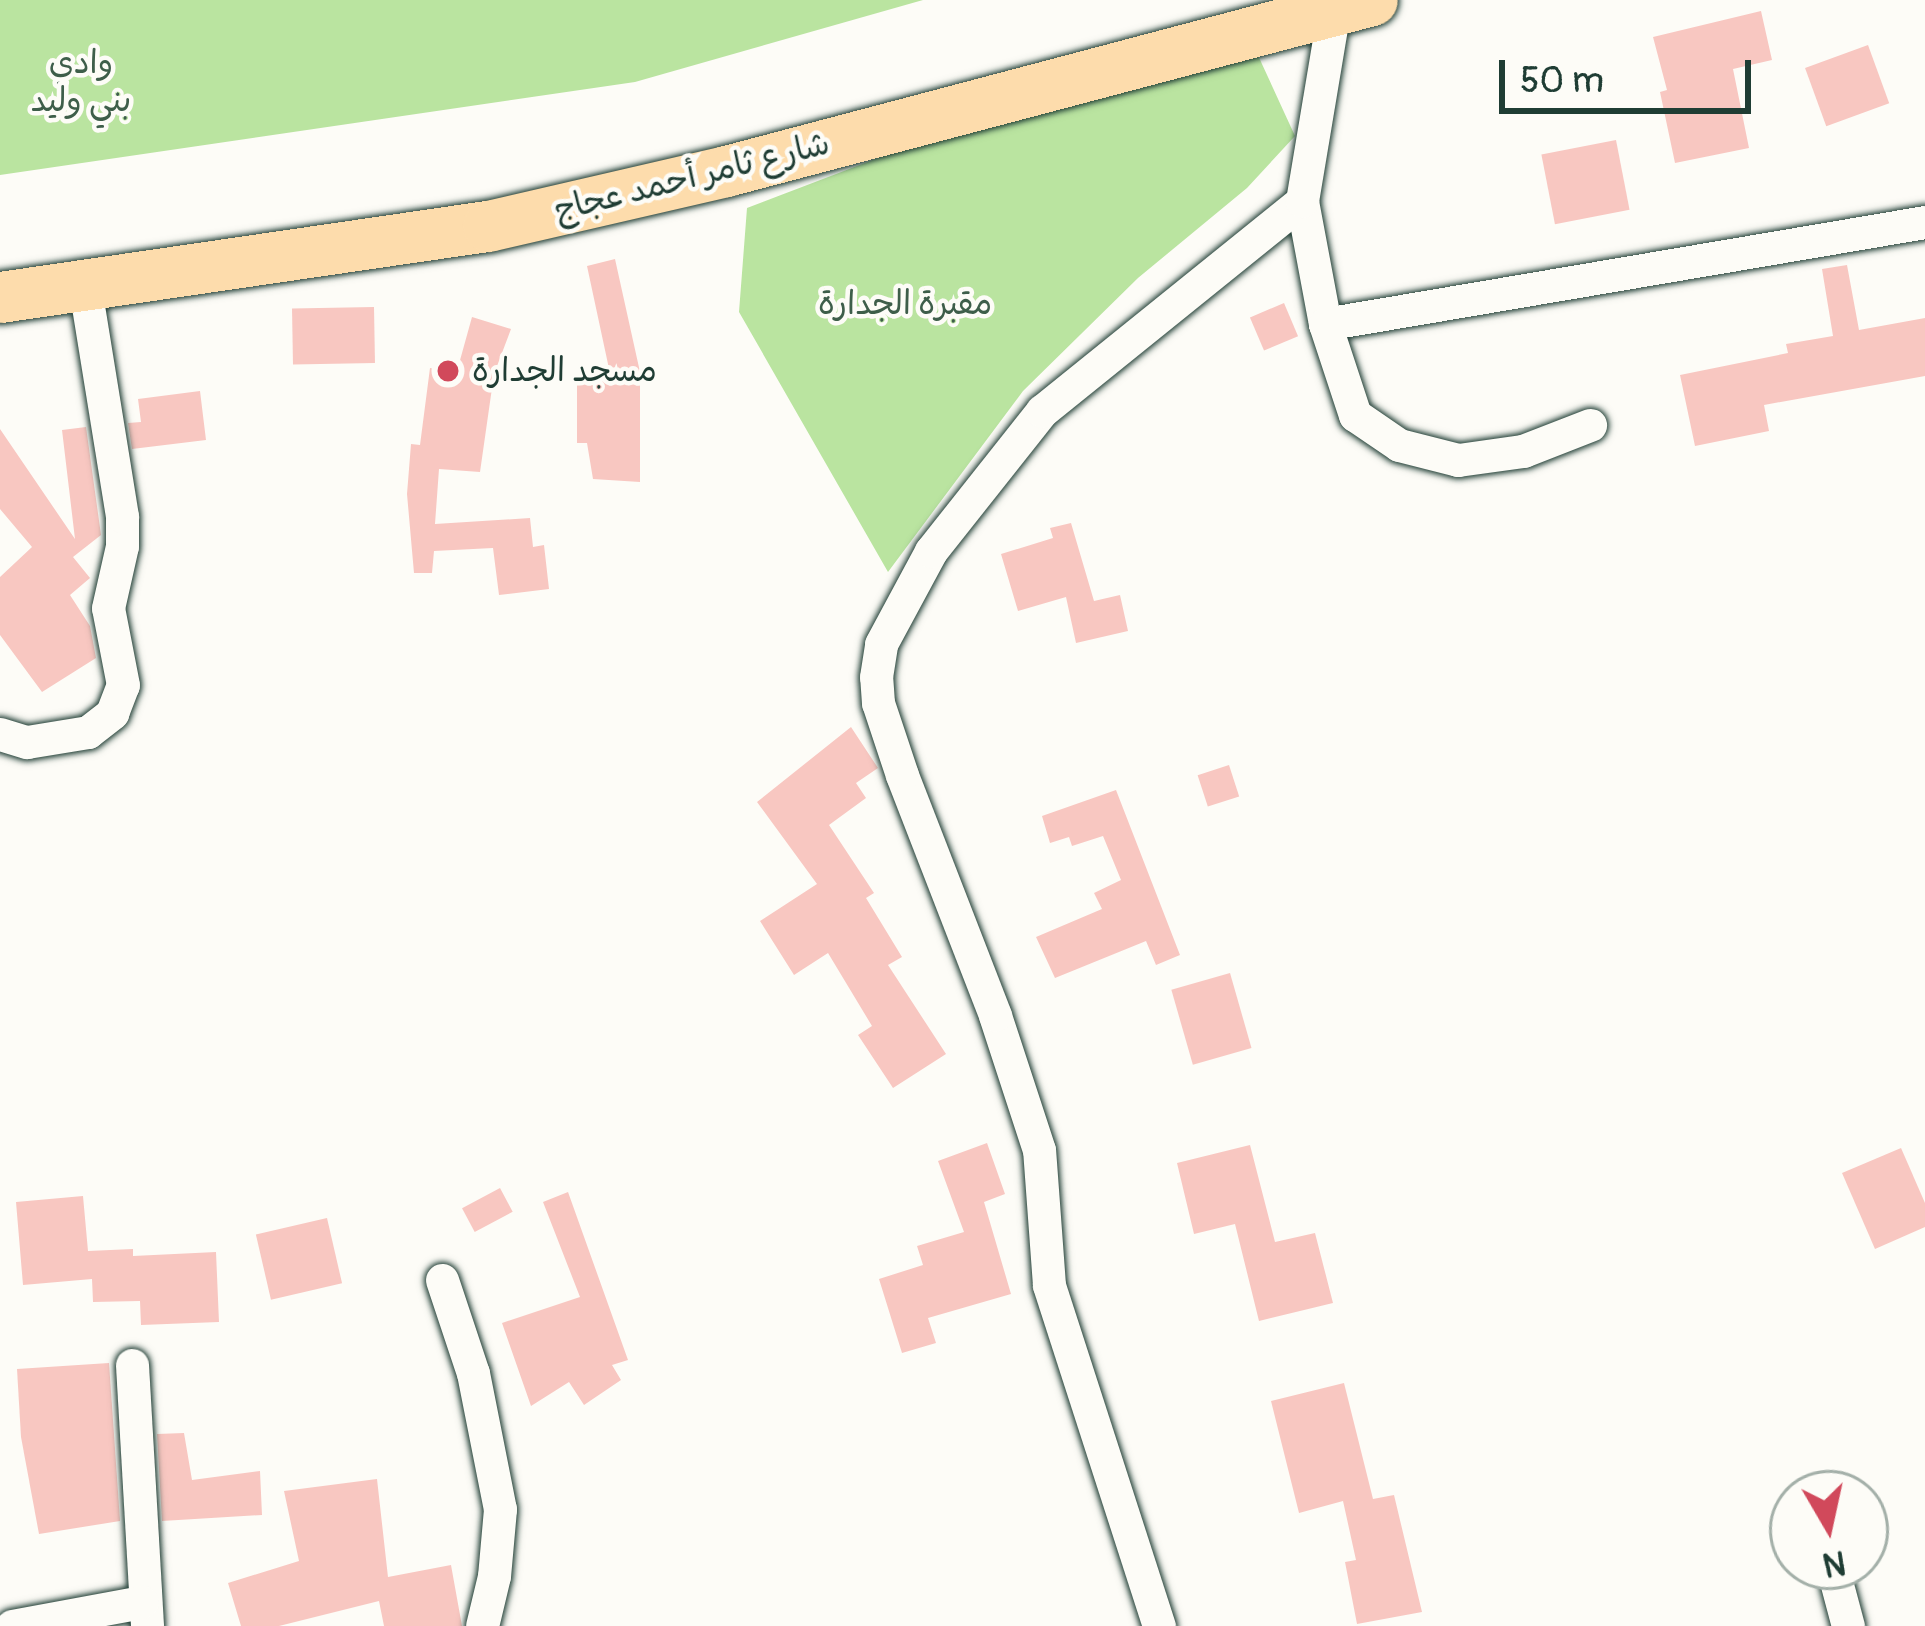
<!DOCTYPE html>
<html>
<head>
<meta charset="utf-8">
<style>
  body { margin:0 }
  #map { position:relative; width:1925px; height:1626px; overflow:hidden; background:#fdfcf7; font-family:Pangolin,"Playpen Sans Arabic",sans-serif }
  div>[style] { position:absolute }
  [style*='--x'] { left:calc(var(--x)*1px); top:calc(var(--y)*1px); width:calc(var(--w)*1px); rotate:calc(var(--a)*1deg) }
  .green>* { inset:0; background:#bae4a0 }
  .building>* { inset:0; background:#f8c7c1; transform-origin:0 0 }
  .roads { filter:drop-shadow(0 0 3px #1f3d34) drop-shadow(0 0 3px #1f3d34) }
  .minor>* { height:33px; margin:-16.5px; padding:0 16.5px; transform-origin:16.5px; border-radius:16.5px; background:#fdfcf7 }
  .primary>* { height:51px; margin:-25.5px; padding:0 25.5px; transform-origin:25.5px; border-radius:25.5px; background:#fddcac }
  .dots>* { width:33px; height:33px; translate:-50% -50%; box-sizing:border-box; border:6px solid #fdfcf7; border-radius:50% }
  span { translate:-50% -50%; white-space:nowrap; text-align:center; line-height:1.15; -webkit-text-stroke:9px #fdfcf7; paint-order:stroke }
  .park-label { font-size:33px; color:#3e5e4a }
  .street-label { font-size:33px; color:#1f3d34 }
  .poi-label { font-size:33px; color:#1f3d34 }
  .left { translate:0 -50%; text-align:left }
  .north { position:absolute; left:1769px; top:1470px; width:120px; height:120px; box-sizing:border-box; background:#fdfcf7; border:3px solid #a4b0a9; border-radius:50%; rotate:171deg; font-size:33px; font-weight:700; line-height:48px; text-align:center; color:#1f3d34 }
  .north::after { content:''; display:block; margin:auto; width:42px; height:54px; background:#d1495b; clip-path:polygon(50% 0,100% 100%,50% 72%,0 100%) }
  .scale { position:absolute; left:1499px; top:60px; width:252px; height:54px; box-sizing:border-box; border:6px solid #1f3d34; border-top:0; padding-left:15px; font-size:36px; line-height:42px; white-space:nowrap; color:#1f3d34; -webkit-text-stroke:9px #fdfcf7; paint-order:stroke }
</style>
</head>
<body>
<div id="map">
  <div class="green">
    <i style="clip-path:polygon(0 0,923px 0,635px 82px,0 175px)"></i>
    <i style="clip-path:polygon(1256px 51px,1295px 136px,1247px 188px,1138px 278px,1023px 391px,888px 572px,739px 312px,747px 208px,1009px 108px)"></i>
  </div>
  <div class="building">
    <i style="clip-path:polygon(1761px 11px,1772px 60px,1733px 69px,1749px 148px,1675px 163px,1660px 92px,1667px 90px,1653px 37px)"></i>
    <i style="left:1868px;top:45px;width:62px;height:67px;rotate:70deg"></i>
    <i style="left:1616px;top:140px;width:71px;height:76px;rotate:79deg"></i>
    <i style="clip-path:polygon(615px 259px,640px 372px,640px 482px,593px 479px,587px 443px,577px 443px,577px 378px,611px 378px,587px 266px)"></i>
    <i style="clip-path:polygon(1847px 265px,1859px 330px,1925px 318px,1925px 376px,1764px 405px,1769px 431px,1695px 446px,1680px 375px,1788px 353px,1786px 344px,1833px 336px,1822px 269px)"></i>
    <i style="left:1284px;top:303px;width:36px;height:37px;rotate:67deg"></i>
    <i style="left:374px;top:307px;width:56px;height:82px;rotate:89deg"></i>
    <i style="clip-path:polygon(472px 317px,511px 329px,494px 374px,480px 472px,439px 469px,435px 524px,530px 518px,533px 547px,544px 545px,549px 589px,499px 595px,493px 548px,434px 551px,432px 573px,414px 573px,407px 494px,411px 444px,420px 445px,430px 368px,457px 371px)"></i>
    <i style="clip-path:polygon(200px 391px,206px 440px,132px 449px,128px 423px,141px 422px,138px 399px)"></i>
    <i style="clip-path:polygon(86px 427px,101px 535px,73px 557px,90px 578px,70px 595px,90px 626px,96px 658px,42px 692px,0 635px,0 577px,32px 547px,0 509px,0 429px,75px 539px,62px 430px)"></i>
    <i style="clip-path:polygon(1071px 523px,1094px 601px,1120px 595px,1128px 631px,1076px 643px,1066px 597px,1018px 611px,1001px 554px,1053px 538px,1050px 528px)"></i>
    <i style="clip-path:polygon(851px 727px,878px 768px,856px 783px,866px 798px,829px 825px,874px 893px,866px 898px,902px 957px,888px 965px,946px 1054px,893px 1088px,858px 1035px,872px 1026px,828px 953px,794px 975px,760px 921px,817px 884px,757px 802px)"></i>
    <i style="left:1229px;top:765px;width:33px;height:33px;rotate:72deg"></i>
    <i style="clip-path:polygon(1116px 790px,1180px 955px,1156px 965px,1146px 941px,1055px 978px,1036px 937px,1102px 909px,1094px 893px,1121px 880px,1103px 836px,1072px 846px,1069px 837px,1050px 843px,1042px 816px)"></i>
    <i style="left:1230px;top:973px;width:78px;height:61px;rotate:74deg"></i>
    <i style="clip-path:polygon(987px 1143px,1005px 1194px,984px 1202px,1011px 1294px,928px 1318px,936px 1343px,902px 1353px,879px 1279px,923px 1265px,917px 1246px,964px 1232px,938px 1161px)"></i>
    <i style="clip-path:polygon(1250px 1145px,1275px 1242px,1315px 1233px,1333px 1303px,1259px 1321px,1235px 1224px,1194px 1234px,1177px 1163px)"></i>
    <i style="clip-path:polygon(1901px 1148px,1925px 1203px,1925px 1227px,1875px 1249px,1842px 1173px)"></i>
    <i style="left:500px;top:1188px;width:27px;height:43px;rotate:62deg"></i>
    <i style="clip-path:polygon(568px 1192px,628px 1360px,612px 1365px,621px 1380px,584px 1405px,569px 1382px,531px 1406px,502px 1323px,580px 1297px,543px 1202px)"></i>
    <i style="clip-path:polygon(83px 1196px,88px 1251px,133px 1249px,133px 1256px,216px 1252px,219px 1322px,141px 1325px,140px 1301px,93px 1302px,92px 1279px,23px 1285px,16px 1202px)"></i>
    <i style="left:327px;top:1218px;width:67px;height:73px;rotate:77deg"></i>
    <i style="clip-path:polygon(109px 1363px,120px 1521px,39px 1534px,21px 1437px,17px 1369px)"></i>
    <i style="clip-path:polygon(1344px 1383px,1373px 1499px,1394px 1495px,1422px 1612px,1357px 1624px,1345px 1562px,1356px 1560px,1343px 1501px,1299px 1513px,1271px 1401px)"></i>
    <i style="clip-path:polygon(184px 1433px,192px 1480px,260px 1471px,262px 1515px,162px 1521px,157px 1434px)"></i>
    <i style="clip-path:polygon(377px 1479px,388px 1577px,451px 1565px,462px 1626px,384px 1626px,379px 1601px,279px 1626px,241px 1626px,228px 1583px,299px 1561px,284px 1491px)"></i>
  </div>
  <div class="roads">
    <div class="minor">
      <i style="--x:1302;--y:201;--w:125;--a:79.4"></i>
      <i style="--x:1325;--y:324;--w:96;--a:71.8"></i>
      <i style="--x:1355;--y:415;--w:53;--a:34.3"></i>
      <i style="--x:1399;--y:445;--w:61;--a:14.3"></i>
      <i style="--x:1458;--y:460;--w:66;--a:-7.9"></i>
      <i style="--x:1523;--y:451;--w:72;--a:-21.2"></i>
      <i style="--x:1325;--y:324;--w:609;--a:-9.65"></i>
      <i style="--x:0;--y:734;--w:28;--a:17"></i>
      <i style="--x:27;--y:742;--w:62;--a:-9.3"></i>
      <i style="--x:88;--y:732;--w:31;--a:-38"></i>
      <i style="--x:112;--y:713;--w:30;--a:-69"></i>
      <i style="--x:123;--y:685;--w:78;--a:-101"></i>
      <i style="--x:108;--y:608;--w:64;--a:-77.3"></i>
      <i style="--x:122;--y:546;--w:30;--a:-90"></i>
      <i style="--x:122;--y:516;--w:237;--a:-99.2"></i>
      <i style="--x:442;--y:1280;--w:98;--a:71.6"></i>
      <i style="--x:473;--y:1373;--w:139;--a:78.8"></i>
      <i style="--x:500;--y:1509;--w:67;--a:95.1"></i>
      <i style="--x:494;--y:1576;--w:51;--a:103.5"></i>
      <i style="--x:132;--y:1365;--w:261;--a:86.7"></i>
      <i style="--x:1832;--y:1566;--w:62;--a:75.1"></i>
      <i style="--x:12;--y:1626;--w:132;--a:-10.5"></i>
      <i style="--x:1159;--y:1626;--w:358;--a:-107.9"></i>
      <i style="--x:1049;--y:1285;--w:135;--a:-94.2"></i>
      <i style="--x:1039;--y:1150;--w:142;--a:-108.1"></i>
      <i style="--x:995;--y:1015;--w:257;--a:-111.2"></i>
      <i style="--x:902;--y:775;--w:76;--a:-108.4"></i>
      <i style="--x:878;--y:703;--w:26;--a:-94"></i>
      <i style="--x:876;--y:677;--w:33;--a:-81"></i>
      <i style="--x:881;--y:644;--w:106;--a:-61.7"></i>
      <i style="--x:931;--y:551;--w:179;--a:-51.6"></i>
      <i style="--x:1042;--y:411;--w:334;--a:-38.9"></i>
      <i style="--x:1302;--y:201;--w:194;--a:-80.5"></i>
    </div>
    <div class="primary">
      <i style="--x:0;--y:297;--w:493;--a:-8.3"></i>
      <i style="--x:488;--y:226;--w:244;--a:-13"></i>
      <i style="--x:726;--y:171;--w:668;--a:-14.83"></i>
    </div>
  </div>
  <div class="dots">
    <i style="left:448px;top:371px;background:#d1495b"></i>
  </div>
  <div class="park-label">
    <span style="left:81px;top:82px">وادي<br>بني وليد</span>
    <span style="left:905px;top:304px">مقبرة الجدارة</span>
  </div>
  <div class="street-label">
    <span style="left:692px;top:177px;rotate:-14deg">شارع ثامر أحمد عجاج</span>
  </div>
  <div class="poi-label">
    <span class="left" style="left:472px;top:371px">مسجد الجدارة</span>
  </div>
  <div class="north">N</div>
  <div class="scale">50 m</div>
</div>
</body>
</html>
